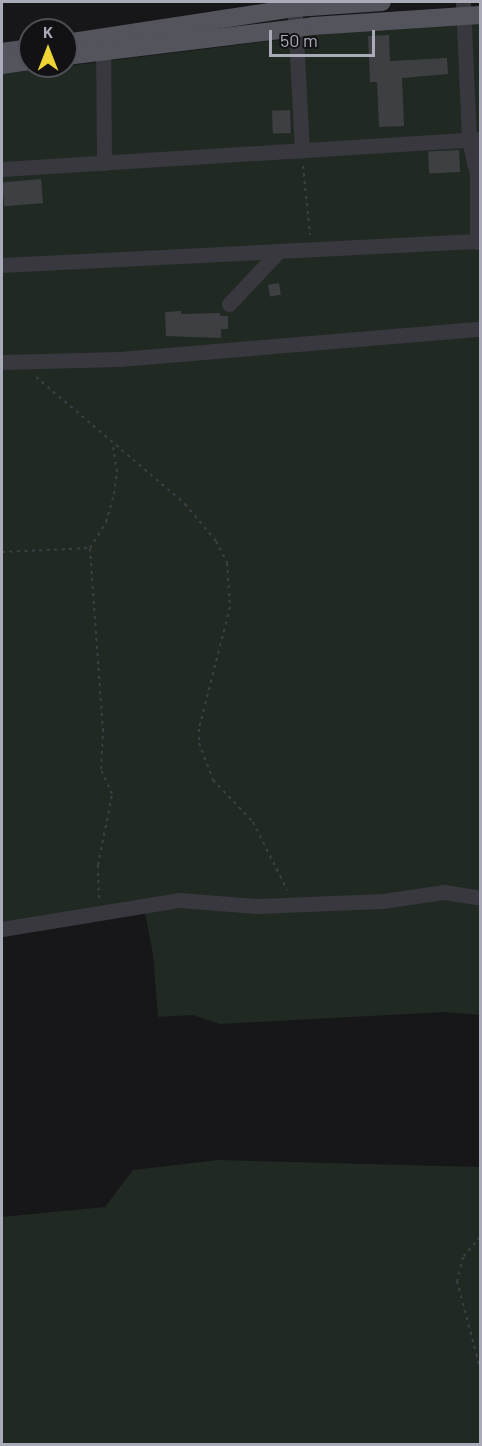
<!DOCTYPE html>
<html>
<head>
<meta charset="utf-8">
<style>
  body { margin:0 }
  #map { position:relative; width:482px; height:1446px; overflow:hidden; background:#171719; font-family:Barlow,sans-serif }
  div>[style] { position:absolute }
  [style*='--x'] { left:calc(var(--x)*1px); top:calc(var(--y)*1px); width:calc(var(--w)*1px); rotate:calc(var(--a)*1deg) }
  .green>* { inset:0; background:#212923 }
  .building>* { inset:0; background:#3e3f43; transform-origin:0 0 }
  .path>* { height:2px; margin-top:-1px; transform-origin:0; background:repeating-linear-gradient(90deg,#3e3f45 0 3px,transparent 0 7.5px) }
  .minor>* { height:15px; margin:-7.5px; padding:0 7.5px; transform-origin:7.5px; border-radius:7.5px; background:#38383e }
  .major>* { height:18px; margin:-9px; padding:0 9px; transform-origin:9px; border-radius:9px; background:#54545d }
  span { translate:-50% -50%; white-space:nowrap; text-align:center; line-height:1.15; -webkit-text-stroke:5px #121214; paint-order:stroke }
  .frame { position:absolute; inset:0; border:3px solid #a9abb8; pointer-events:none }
  .north { position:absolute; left:18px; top:18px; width:60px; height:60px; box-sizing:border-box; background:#121214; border:2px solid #4e4f56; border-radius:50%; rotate:0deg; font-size:16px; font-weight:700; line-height:24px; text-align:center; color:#a9abb8 }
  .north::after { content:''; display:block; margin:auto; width:21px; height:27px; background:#efd438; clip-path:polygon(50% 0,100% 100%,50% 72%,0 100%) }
  .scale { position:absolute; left:269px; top:30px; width:106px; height:27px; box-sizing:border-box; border:3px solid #a9abb8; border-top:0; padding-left:8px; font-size:18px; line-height:21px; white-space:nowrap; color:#a9abb8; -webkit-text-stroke:4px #121214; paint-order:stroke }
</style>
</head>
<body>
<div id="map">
  <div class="green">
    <i style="clip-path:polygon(480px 15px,480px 1015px,444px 1012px,220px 1024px,193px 1015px,158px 1017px,153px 954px,144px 908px,2px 929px,2px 74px)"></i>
    <i style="clip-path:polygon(218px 1160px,480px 1167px,480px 1444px,2px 1444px,2px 1217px,105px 1207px,133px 1170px)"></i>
  </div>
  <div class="building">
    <i style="clip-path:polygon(389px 35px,390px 61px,447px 58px,448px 74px,402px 78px,404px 126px,379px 127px,377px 82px,370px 82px,368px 36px)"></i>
    <i style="left:290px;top:110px;width:23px;height:18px;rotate:88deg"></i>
    <i style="left:459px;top:150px;width:22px;height:31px;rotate:87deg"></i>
    <i style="left:41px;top:179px;width:24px;height:39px;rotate:85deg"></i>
    <i style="left:279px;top:283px;width:12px;height:11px;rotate:81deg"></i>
    <i style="clip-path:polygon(181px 311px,181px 314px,220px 313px,220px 316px,228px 316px,228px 329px,221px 329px,221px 338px,166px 336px,165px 312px)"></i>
  </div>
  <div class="path">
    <i style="--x:303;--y:166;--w:69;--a:84.2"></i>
    <i style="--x:36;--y:377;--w:196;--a:40.4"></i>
    <i style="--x:185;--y:504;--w:48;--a:50"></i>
    <i style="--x:216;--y:541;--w:25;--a:63"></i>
    <i style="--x:227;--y:563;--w:44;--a:86.1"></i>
    <i style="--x:230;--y:607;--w:126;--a:104.3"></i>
    <i style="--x:199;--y:729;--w:14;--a:90"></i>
    <i style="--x:199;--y:743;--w:40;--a:69"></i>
    <i style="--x:213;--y:780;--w:58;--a:46.4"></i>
    <i style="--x:253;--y:822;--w:76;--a:63.4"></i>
    <i style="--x:2;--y:552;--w:88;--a:-2.6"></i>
    <i style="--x:99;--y:898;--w:33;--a:-92"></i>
    <i style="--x:98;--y:865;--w:72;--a:-78.8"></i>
    <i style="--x:112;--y:794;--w:27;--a:-114"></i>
    <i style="--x:101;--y:769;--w:38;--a:-87"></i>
    <i style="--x:103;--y:731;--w:183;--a:-94.1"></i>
    <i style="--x:90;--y:548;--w:31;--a:-58"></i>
    <i style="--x:106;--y:522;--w:29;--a:-74"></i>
    <i style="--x:114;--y:494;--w:22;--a:-82"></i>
    <i style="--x:117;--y:472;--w:25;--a:-99"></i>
    <i style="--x:480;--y:1237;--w:26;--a:130"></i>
    <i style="--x:463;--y:1257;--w:25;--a:104"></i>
    <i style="--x:457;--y:1281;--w:90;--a:75.2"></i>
  </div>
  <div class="minor">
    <i style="--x:463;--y:2;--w:138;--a:87.5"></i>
    <i style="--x:469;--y:140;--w:36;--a:77"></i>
    <i style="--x:477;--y:175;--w:67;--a:90"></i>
    <i style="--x:295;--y:17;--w:134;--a:87"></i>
    <i style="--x:103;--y:40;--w:123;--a:89.5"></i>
    <i style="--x:2;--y:169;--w:479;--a:-3.6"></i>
    <i style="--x:2;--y:265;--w:479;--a:-2.9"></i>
    <i style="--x:229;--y:304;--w:73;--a:-46.7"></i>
    <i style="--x:2;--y:362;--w:118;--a:-1.5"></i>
    <i style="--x:120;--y:359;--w:361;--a:-4.8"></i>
    <i style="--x:2;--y:929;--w:180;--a:-9.3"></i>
    <i style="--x:180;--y:900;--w:77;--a:4.5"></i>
    <i style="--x:257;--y:906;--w:126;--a:-2.3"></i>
    <i style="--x:383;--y:901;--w:62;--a:-8.4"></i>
    <i style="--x:444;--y:892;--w:36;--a:9"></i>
  </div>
  <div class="major">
    <i style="--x:66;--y:43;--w:232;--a:-8.7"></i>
    <i style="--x:295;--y:8;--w:87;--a:-3.9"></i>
    <i style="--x:2;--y:52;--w:28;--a:-8"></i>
    <i style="--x:66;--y:56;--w:249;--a:-6.9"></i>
    <i style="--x:313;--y:26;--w:167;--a:-3.8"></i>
    <i style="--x:2;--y:65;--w:28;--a:-8"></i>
  </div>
  <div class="frame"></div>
  <div class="north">K</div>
  <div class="scale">50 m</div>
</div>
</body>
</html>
